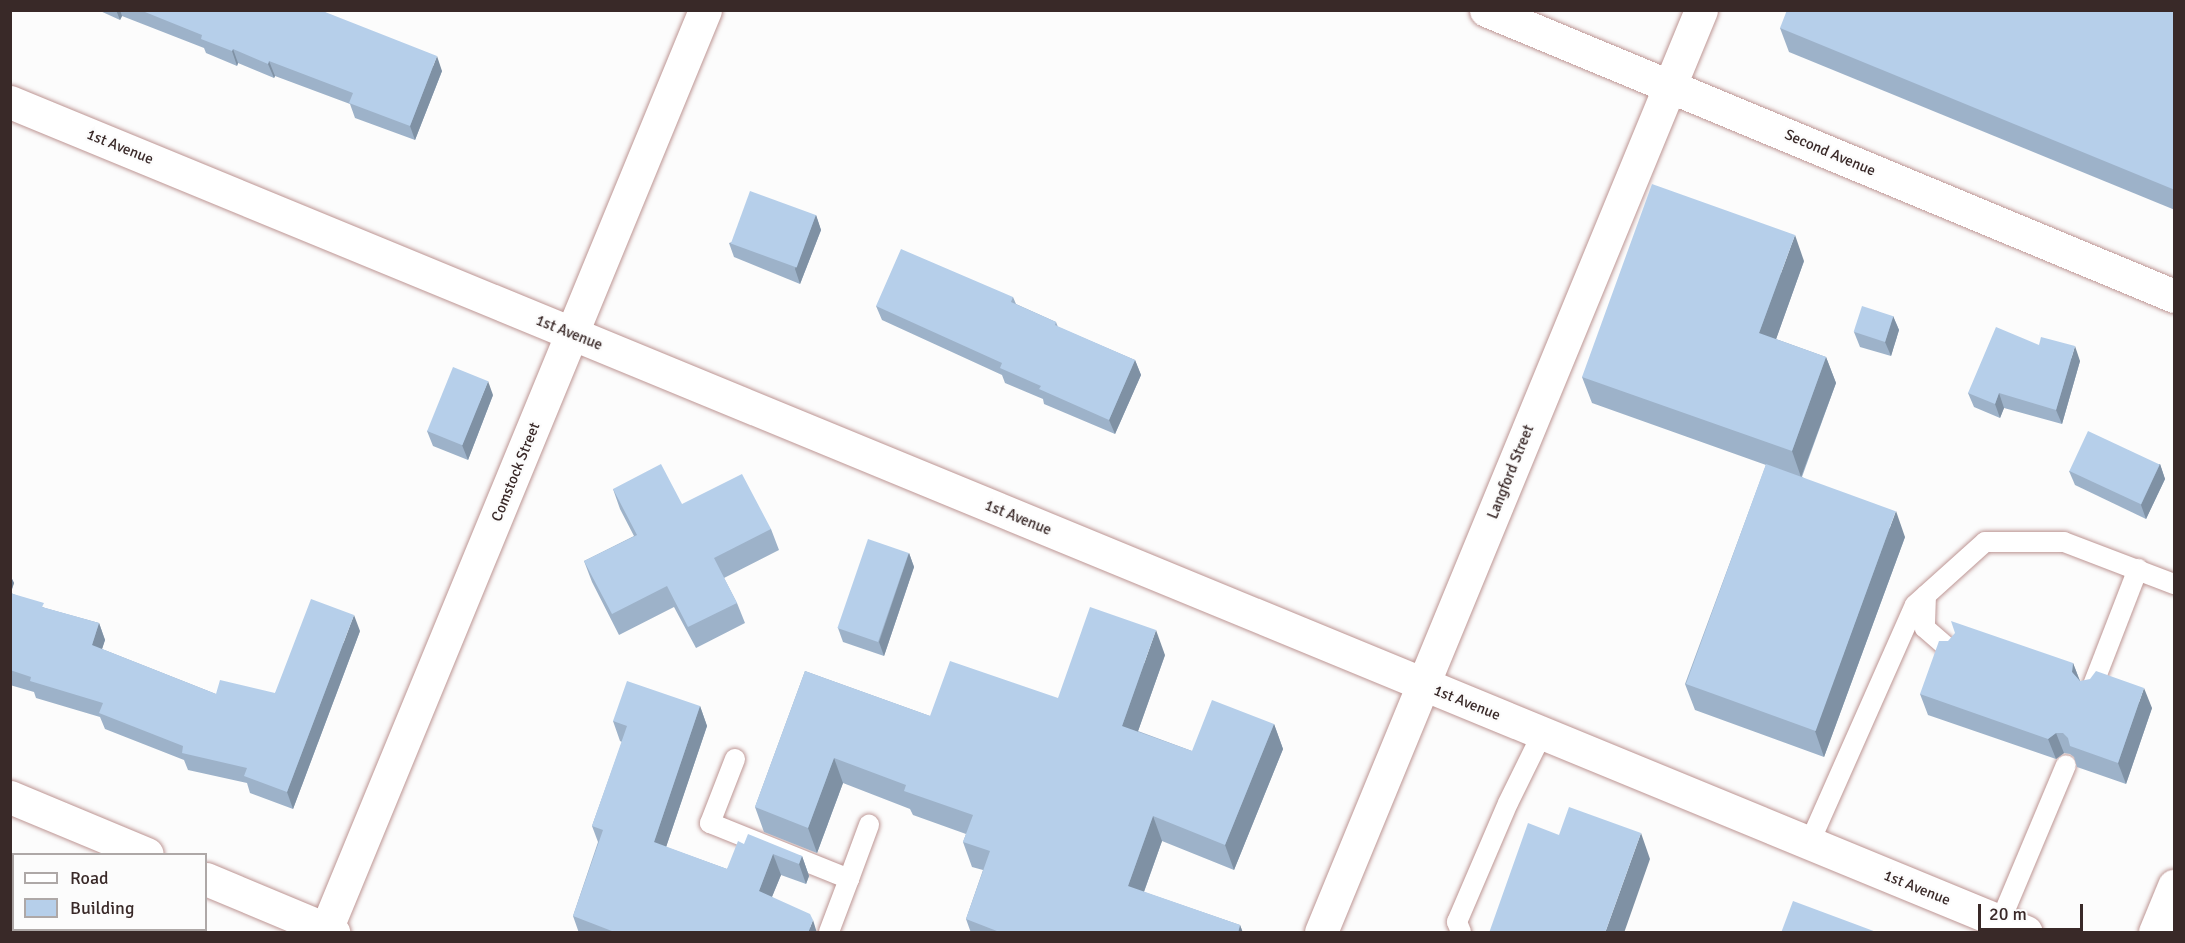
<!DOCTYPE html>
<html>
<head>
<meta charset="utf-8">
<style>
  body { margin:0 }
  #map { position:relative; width:2185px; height:943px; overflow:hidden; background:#fcfcfc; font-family:Signika,sans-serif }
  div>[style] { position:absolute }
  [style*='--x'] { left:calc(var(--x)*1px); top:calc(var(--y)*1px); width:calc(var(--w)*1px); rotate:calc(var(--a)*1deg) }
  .roads { filter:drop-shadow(0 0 2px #bd9694) drop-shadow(0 0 2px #bd9694) }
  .lane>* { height:20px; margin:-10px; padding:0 10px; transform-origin:10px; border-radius:10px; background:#fff }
  .street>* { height:33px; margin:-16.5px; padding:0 16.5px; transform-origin:16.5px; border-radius:16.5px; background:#fff }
  .secondary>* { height:33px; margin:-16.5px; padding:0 16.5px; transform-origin:16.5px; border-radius:16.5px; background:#fff }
  .wall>* { inset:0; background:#9db2c9 }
  .shaded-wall>* { inset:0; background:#7f91a4 }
  .building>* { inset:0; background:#b6cfea; transform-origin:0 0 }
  span { translate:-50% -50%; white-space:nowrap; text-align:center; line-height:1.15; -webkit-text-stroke:4.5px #fcfcfc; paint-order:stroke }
  .street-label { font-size:15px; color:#392928 }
  .frame { position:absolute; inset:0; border:12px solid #392928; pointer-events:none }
  .legend { position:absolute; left:12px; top:853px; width:195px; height:78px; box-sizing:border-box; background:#fcfcfc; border:2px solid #aea8a7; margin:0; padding:8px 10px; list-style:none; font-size:18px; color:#392928 }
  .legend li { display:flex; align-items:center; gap:12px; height:30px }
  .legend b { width:30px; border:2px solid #aea8a7 }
  .scale { position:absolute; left:1978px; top:904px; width:105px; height:27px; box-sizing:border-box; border:3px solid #392928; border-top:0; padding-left:8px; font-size:18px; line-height:21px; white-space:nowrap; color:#392928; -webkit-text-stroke:4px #fcfcfc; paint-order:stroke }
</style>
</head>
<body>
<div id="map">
  <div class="roads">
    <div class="lane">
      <i style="--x:1926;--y:595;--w:33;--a:92"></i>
      <i style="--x:1925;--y:628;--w:35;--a:41"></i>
      <i style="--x:2091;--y:690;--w:130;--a:-68.8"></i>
      <i style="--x:735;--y:759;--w:69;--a:111.3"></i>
      <i style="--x:710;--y:823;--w:150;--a:21.9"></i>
      <i style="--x:849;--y:879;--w:57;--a:110.7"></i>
      <i style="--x:1809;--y:844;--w:261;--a:-66.1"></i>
      <i style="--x:1915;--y:605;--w:94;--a:-42"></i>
      <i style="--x:1985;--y:542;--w:79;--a:0"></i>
      <i style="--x:2064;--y:542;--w:118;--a:20.9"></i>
      <i style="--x:849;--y:879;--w:58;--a:-69.7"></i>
      <i style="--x:2000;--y:922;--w:170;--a:-67.2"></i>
      <i style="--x:1461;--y:932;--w:11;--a:-112"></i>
      <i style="--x:1457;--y:922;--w:129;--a:-66.8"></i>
      <i style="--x:1508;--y:803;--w:77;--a:-63.8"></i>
    </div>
    <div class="street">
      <i style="--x:1486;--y:10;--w:745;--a:22.57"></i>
      <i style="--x:10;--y:102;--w:2180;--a:22.38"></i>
      <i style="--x:325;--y:932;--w:997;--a:-67.6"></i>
      <i style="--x:1321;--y:932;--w:997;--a:-67.6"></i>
    </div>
    <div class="secondary">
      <i style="--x:10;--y:797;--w:148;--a:22.6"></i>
      <i style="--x:206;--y:879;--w:138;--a:22.7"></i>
      <i style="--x:2155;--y:932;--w:50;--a:-67.6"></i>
    </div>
  </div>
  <div class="wall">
    <i style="clip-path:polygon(98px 10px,320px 10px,442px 71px,415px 140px,355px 118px,350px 104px,275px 76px,274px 78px,238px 63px,237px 66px,206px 53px,204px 48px,122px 16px,120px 20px)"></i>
    <i style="clip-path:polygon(2175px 10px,2175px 210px,1789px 52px,1780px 28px)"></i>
    <i style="clip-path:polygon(816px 215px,821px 230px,800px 284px,734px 257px,729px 243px)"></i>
    <i style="clip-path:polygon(1804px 261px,1776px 339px,1826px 357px,1836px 383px,1802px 477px,1905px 537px,1824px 757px,1695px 710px,1685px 684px,1766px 465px,1592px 403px,1582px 377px)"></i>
    <i style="clip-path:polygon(1013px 297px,1016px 304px,1056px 322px,1058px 327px,1135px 360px,1141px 375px,1115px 434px,1044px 404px,1043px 399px,1005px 383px,1002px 375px,882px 320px,876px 306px)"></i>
    <i style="clip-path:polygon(1893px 316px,1899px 330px,1891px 356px,1860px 347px,1854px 332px)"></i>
    <i style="clip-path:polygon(2039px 345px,2080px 361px,2062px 424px,2004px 408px,2000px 418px,1974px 407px,1968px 393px)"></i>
    <i style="clip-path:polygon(493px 395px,468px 460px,433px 446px,427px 431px)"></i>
    <i style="clip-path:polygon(2160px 464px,2165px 479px,2146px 519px,2075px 485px,2069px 471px)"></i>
    <i style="clip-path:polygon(613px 489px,682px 504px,771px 529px,779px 550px,724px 578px,737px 603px,745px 623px,696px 648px,674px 607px,619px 635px,592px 582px,584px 561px,634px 536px,620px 509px)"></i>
    <i style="clip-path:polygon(909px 553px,914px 567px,884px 656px,843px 642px,838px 628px)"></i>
    <i style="clip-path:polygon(10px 575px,14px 583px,11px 593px,45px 608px,99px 623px,105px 640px,102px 649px,216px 694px,275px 693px,360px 631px,293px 809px,250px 793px,247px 783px,188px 770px,184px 760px,105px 729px,100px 717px,36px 698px,34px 692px,10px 685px)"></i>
    <i style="clip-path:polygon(1165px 655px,1138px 731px,1192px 751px,1274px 724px,1283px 749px,1234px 870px,1162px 841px,1144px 892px,1240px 925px,1243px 933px,971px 933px,966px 919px,983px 870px,972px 867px,963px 842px,966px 834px,913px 815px,910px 809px,843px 783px,817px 853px,764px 832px,755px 807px,805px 671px,930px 716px,1058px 698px)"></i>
    <i style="clip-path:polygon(2073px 663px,2080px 681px,2152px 708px,2126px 784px,2077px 767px,2074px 757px,2070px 754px,2064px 753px,2056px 759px,1928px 715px,1920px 694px)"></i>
    <i style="clip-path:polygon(700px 706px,707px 726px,666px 847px,727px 869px,744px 844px,802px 856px,809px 876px,806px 884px,781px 875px,772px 897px,817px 933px,579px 933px,573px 916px,598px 842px,592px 826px,622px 742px,620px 741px,613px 721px)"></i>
  </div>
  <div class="shaded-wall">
    <i style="clip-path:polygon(116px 10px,120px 10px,122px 16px,120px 20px)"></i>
    <i style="clip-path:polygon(233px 49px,238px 63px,237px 66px,232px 51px)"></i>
    <i style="clip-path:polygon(437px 56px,442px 71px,415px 140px,410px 126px)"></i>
    <i style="clip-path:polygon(269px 61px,275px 76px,274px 78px,268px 64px)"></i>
    <i style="clip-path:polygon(816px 215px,821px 230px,800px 284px,795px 269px)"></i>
    <i style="clip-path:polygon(1795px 235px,1804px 261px,1769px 359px,1759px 333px)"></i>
    <i style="clip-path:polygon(1893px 316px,1899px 330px,1891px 356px,1885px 342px)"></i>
    <i style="clip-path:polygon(2075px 346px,2080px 361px,2062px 424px,2056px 410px)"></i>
    <i style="clip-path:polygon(1826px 357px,1836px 383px,1801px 477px,1792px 451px)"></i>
    <i style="clip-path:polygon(1135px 360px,1141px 375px,1115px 434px,1109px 420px)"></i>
    <i style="clip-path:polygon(488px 381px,493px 395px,468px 460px,462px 445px)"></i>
    <i style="clip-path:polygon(1999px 393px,2004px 408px,2000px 418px,1995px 404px)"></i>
    <i style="clip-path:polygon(2160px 464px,2165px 479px,2146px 519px,2141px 505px)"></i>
    <i style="clip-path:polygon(1896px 511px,1905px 537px,1824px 757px,1815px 731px)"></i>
    <i style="clip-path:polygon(909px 553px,914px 567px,884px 656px,879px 642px)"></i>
    <i style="clip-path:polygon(10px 575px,14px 583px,10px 594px)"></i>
    <i style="clip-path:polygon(354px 615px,360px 631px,293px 809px,287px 792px)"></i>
    <i style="clip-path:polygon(99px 623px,105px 640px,98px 661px,92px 645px)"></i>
    <i style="clip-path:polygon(1156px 630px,1165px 655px,1131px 751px,1122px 726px)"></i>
    <i style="clip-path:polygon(2073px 663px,2081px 684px,2072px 672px)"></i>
    <i style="clip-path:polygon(2144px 688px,2152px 708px,2126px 784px,2118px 763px)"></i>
    <i style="clip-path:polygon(700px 706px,707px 726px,661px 862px,654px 842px)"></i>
    <i style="clip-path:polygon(1274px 724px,1283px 749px,1234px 870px,1225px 845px)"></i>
    <i style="clip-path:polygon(2056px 733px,2064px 753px,2056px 759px,2048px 739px)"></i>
    <i style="clip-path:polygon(834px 758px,843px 783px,817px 853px,808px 828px)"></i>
    <i style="clip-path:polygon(1153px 816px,1162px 841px,1137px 911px,1128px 886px)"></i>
    <i style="clip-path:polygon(1641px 833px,1650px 859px,1624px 933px,1605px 933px)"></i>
    <i style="clip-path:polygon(773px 854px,781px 875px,766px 911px,759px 891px)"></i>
    <i style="clip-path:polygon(802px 856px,809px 876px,806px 884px,799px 864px)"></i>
    <i style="clip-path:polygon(813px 920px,817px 933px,808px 933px)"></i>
    <i style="clip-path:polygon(1240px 925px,1243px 933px,1238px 933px)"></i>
  </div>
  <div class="building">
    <i style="clip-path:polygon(140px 10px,320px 10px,437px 56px,410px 126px,349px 103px,353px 93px,269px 61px,268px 64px,233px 49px,232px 51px,201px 39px,202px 35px)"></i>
    <i style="clip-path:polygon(1787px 10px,2175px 10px,2175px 190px,1780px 28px)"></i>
    <i style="clip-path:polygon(1652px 184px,1795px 235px,1759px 333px,1826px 357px,1792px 451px,1582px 377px)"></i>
    <i style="left:750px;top:191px;width:70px;height:56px;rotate:20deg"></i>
    <i style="clip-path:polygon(901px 249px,1013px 297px,1011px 302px,1056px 322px,1055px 325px,1135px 360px,1109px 420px,1039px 389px,1041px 386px,1000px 368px,1002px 363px,876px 306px)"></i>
    <i style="left:1862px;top:306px;width:33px;height:27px;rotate:18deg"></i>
    <i style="clip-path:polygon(1996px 327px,2039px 345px,2041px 337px,2075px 346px,2056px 410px,1999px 393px,1995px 404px,1968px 393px)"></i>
    <i style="left:453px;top:367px;width:38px;height:69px;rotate:22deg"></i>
    <i style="left:2088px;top:431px;width:79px;height:44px;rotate:25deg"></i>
    <i style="clip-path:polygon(661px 464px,682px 504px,742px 474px,771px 529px,714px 558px,737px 603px,688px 627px,667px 586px,612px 614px,584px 561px,637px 535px,613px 489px)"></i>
    <i style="left:1766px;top:464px;width:138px;height:234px;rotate:20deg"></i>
    <i style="left:868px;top:539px;width:43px;height:94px;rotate:19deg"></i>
    <i style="clip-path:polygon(10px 593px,44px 603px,42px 607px,99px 623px,92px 645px,216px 694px,220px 680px,275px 693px,311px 599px,354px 615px,287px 792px,244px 776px,247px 768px,182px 753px,183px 746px,99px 713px,103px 703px,30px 681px,31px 677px,10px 670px)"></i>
    <i style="clip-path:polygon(1090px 607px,1156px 630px,1122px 726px,1192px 751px,1212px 700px,1274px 724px,1225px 845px,1153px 816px,1128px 886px,1240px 925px,1238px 933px,1002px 933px,966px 919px,990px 851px,963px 842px,973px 815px,904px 791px,906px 785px,834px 758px,808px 828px,755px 807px,805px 671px,930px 716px,950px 661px,1058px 698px)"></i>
    <i style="clip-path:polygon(1951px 621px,2073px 663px,2072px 672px,2080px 681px,2090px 679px,2096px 671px,2144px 688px,2118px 763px,2070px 746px,2068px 738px,2063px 733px,2056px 733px,2048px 739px,1920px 694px,1939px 641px,1948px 641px,1955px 633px)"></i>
    <i style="clip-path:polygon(627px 681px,700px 706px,654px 842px,727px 869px,738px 841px,744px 844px,748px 834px,802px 856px,799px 864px,773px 854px,759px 891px,810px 914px,813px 920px,808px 933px,617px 933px,573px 916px,603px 830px,592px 826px,627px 726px,613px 721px)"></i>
    <i style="clip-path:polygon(1569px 807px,1641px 833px,1605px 933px,1489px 933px,1528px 823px,1559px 835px)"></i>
    <i style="clip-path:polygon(14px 892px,14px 930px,125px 930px,124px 933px,10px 933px,10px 903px)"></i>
    <i style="clip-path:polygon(1793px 901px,1879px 933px,1781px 933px)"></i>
  </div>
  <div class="street-label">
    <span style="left:120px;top:147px;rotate:22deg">1st Avenue</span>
    <span style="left:1830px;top:153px;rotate:23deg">Second Avenue</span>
    <span style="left:569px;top:333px;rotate:22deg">1st Avenue</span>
    <span style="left:516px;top:472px;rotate:-68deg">Comstock Street</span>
    <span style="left:1511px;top:472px;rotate:-68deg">Langford Street</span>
    <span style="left:1018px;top:518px;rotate:22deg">1st Avenue</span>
    <span style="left:1467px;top:703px;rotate:22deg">1st Avenue</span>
    <span style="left:1917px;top:888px;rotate:22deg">1st Avenue</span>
  </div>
  <div class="frame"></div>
  <ul class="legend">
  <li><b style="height:8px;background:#fff"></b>Road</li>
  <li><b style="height:16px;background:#b6cfea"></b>Building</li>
  </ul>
  <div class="scale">20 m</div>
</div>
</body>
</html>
